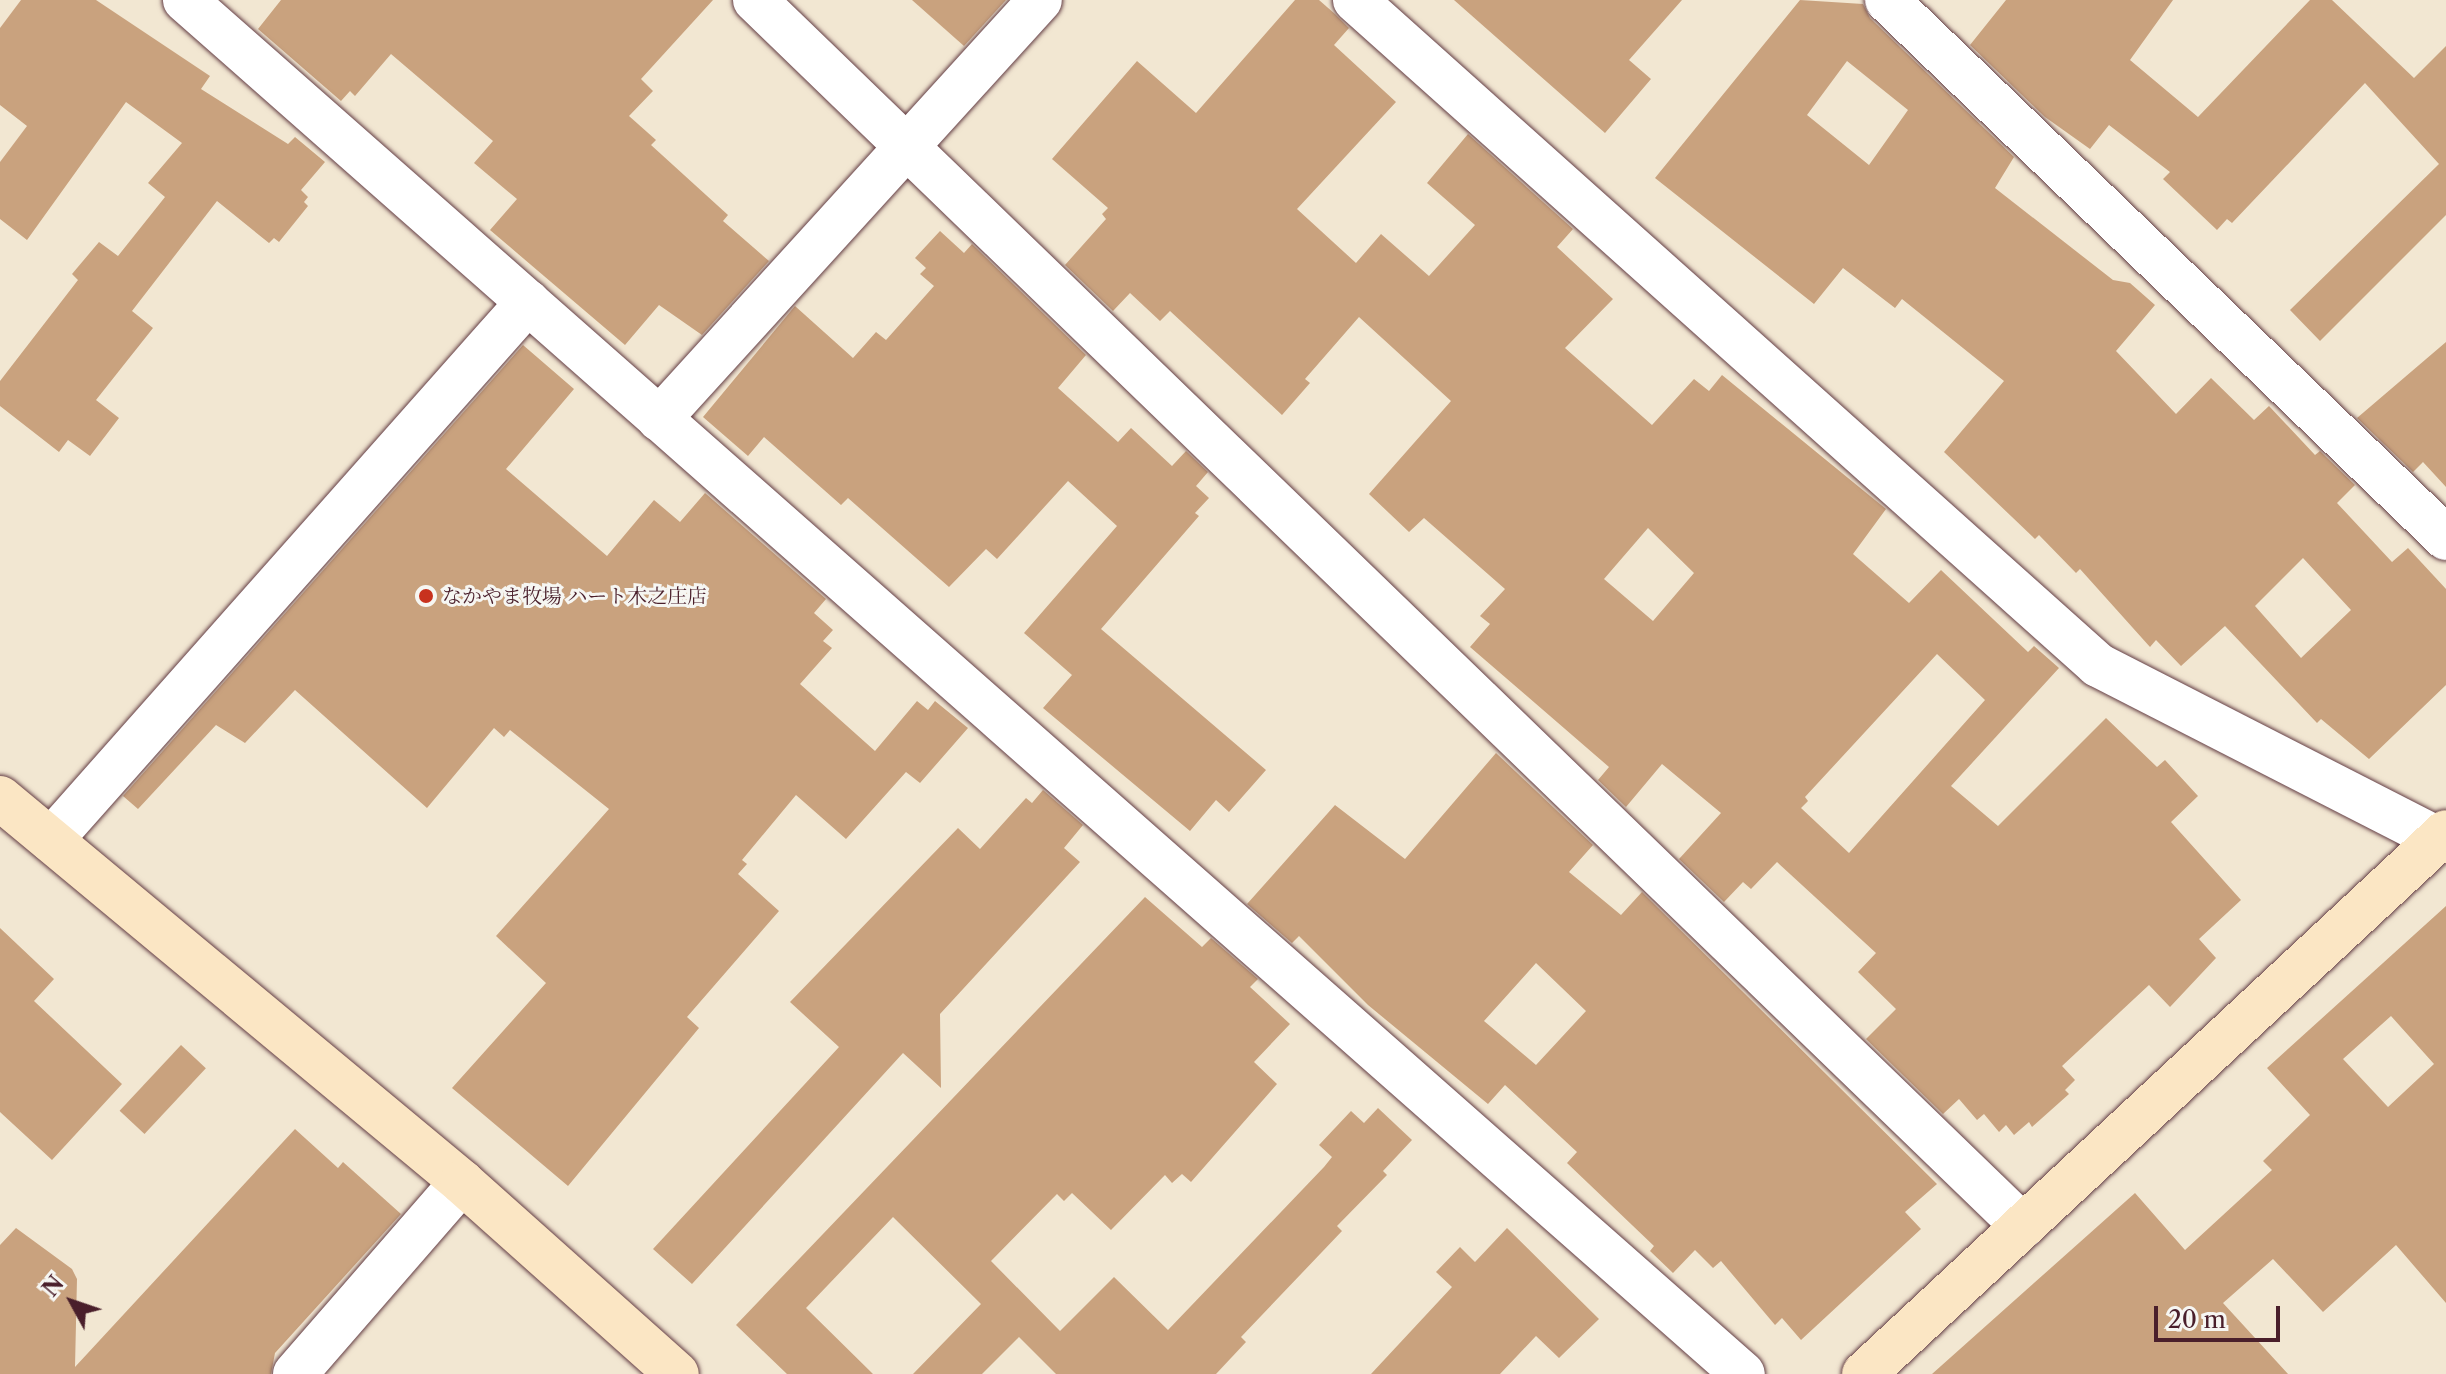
<!DOCTYPE html>
<html>
<head>
<meta charset="utf-8">
<style>
  body { margin:0 }
  #map { position:relative; width:2446px; height:1374px; overflow:hidden; background:#f2e7d2; font-family:"Libre Caslon Text","Noto Serif JP",serif }
  div>[style] { position:absolute }
  [style*='--x'] { left:calc(var(--x)*1px); top:calc(var(--y)*1px); width:calc(var(--w)*1px); rotate:calc(var(--a)*1deg) }
  .building>* { inset:0; background:#c9a27e; transform-origin:0 0 }
  .roads { filter:drop-shadow(0 0 2px #633d44) drop-shadow(0 0 2px #633d44) }
  .street>* { height:44px; margin:-22px; padding:0 22px; transform-origin:22px; border-radius:22px; background:#fff }
  .secondary>* { height:44px; margin:-22px; padding:0 22px; transform-origin:22px; border-radius:22px; background:#fbe6c4 }
  .dots>* { width:22px; height:22px; translate:-50% -50%; box-sizing:border-box; border:4px solid #f6f6f2; border-radius:50% }
  span { translate:-50% -50%; white-space:nowrap; text-align:center; line-height:1.15; -webkit-text-stroke:6px #f6f6f2; paint-order:stroke }
  .poi-label { font-size:20px; color:#4a1f2b }
  .left { translate:0 -50%; text-align:left }
  .north { position:absolute; left:32px; top:1262px; width:80px; height:80px; -webkit-text-stroke:6px #f6f6f2; paint-order:stroke; rotate:310deg; font-size:22px; font-weight:700; line-height:32px; text-align:center; color:#4a1f2b }
  .north::after { content:''; display:block; margin:auto; width:28px; height:36px; background:#4a1f2b; clip-path:polygon(50% 0,100% 100%,50% 72%,0 100%) }
  .scale { position:absolute; left:2154px; top:1306px; width:126px; height:36px; box-sizing:border-box; border:4px solid #4a1f2b; border-top:0; padding-left:10px; font-size:24px; line-height:28px; white-space:nowrap; color:#4a1f2b; -webkit-text-stroke:6px #f6f6f2; paint-order:stroke }
</style>
</head>
<body>
<div id="map">
  <div class="building">
    <i style="clip-path:polygon(21px 0,96px 0,210px 76px,201px 89px,288px 144px,295px 137px,325px 162px,301px 190px,308px 197px,304px 202px,308px 206px,279px 242px,274px 238px,269px 243px,217px 201px,132px 311px,153px 328px,96px 400px,119px 418px,90px 456px,68px 440px,59px 452px,0 406px,0 381px,78px 280px,72px 274px,99px 242px,118px 256px,165px 197px,148px 183px,182px 143px,126px 102px,27px 240px,0 219px,0 162px,27px 126px,0 105px,0 28px)"></i>
    <i style="clip-path:polygon(281px 0,713px 0,641px 79px,653px 91px,629px 116px,656px 140px,651px 145px,728px 215px,723px 221px,769px 261px,702px 335px,659px 305px,625px 345px,490px 230px,517px 199px,474px 163px,493px 141px,391px 54px,355px 96px,350px 91px,341px 101px,258px 29px)"></i>
    <i style="clip-path:polygon(912px 0,1006px 0,964px 46px)"></i>
    <i style="clip-path:polygon(evenodd,1295px 0,1319px 0,1335px 14px,1349px 28px,1334px 45px,1396px 102px,1297px 209px,1356px 263px,1381px 234px,1429px 276px,1475px 225px,1427px 183px,1468px 134px,1573px 229px,1557px 247px,1613px 299px,1565px 348px,1652px 425px,1694px 379px,1709px 391px,1722px 375px,1886px 509px,1853px 554px,1909px 603px,1941px 570px,2028px 652px,2034px 646px,2059px 668px,1951px 786px,1998px 826px,2106px 718px,2157px 767px,2165px 760px,2198px 796px,2171px 822px,2241px 900px,2199px 939px,2216px 958px,2170px 1007px,2149px 985px,2062px 1066px,2075px 1080px,2065px 1090px,2069px 1094px,2032px 1127px,2029px 1122px,2014px 1135px,2006px 1125px,1999px 1132px,1984px 1114px,1977px 1120px,1959px 1099px,1943px 1114px,1866px 1039px,1896px 1009px,1858px 972px,1876px 953px,1777px 862px,1751px 889px,1743px 882px,1724px 902px,1679px 859px,1721px 813px,1662px 764px,1626px 807px,1598px 780px,1609px 767px,1470px 647px,1490px 624px,1480px 616px,1505px 589px,1424px 518px,1409px 532px,1369px 494px,1451px 401px,1359px 317px,1305px 379px,1310px 383px,1282px 415px,1170px 311px,1160px 321px,1130px 293px,1113px 311px,1065px 265px,1106px 219px,1102px 214px,1108px 208px,1052px 159px,1137px 61px,1196px 113px,1295px 0,1648px 528px,1694px 573px,1653px 621px,1604px 579px,1648px 528px,1295px 0,1937px 654px,1985px 700px,1849px 853px,1801px 808px,1808px 801px,1805px 797px,1937px 654px)"></i>
    <i style="clip-path:polygon(1454px 0,1682px 0,1629px 60px,1651px 79px,1605px 133px)"></i>
    <i style="clip-path:polygon(evenodd,1800px 0,1863px 4px,1870px 18px,2014px 157px,1995px 188px,2113px 280px,2130px 283px,2155px 305px,2116px 351px,2176px 414px,2211px 378px,2254px 420px,2269px 406px,2315px 455px,2320px 451px,2355px 485px,2337px 503px,2392px 562px,2408px 548px,2446px 589px,2446px 685px,2369px 759px,2321px 719px,2317px 723px,2225px 626px,2181px 666px,2156px 640px,2150px 647px,2080px 569px,2076px 573px,2039px 535px,2035px 539px,1944px 452px,2004px 381px,1902px 299px,1895px 308px,1843px 268px,1814px 304px,1655px 178px,1800px 0,1847px 61px,1908px 110px,1869px 165px,1807px 115px,1847px 61px,1800px 0,2303px 558px,2351px 610px,2301px 658px,2255px 606px,2303px 558px)"></i>
    <i style="clip-path:polygon(2006px 0,2173px 0,2130px 60px,2198px 117px,2310px 0,2332px 0,2414px 78px,2446px 46px,2446px 215px,2320px 341px,2290px 310px,2439px 164px,2365px 83px,2232px 223px,2227px 219px,2217px 230px,2163px 179px,2170px 172px,2109px 125px,2090px 149px,2045px 117px,1970px 45px)"></i>
    <i style="clip-path:polygon(940px 231px,964px 253px,972px 244px,1086px 355px,1058px 388px,1118px 442px,1131px 428px,1172px 466px,1186px 451px,1208px 472px,1196px 486px,1209px 498px,1195px 513px,1199px 516px,1101px 629px,1266px 770px,1229px 812px,1216px 800px,1190px 831px,1043px 708px,1072px 675px,1024px 633px,1117px 526px,1068px 481px,997px 559px,986px 549px,949px 587px,848px 498px,841px 505px,764px 437px,748px 456px,703px 417px,795px 306px,853px 358px,876px 332px,886px 340px,934px 286px,920px 274px,926px 268px,915px 258px)"></i>
    <i style="clip-path:polygon(2446px 342px,2446px 487px,2423px 462px,2413px 472px,2357px 418px)"></i>
    <i style="clip-path:polygon(523px 345px,574px 389px,506px 469px,607px 556px,654px 500px,680px 522px,705px 493px,826px 599px,814px 613px,833px 630px,823px 641px,832px 648px,800px 684px,875px 751px,917px 701px,928px 710px,935px 701px,968px 728px,920px 783px,906px 772px,846px 839px,796px 795px,742px 860px,747px 864px,738px 874px,779px 911px,687px 1017px,699px 1028px,568px 1186px,452px 1088px,546px 983px,496px 936px,609px 809px,510px 730px,504px 737px,494px 728px,427px 808px,295px 690px,245px 743px,216px 725px,138px 809px,123px 796px)"></i>
    <i style="clip-path:polygon(evenodd,1496px 753px,1593px 845px,1569px 872px,1621px 915px,1642px 892px,1937px 1184px,1905px 1212px,1921px 1229px,1801px 1340px,1782px 1318px,1775px 1325px,1721px 1261px,1713px 1268px,1695px 1250px,1673px 1273px,1650px 1251px,1654px 1246px,1567px 1163px,1577px 1152px,1505px 1085px,1488px 1104px,1368px 1005px,1299px 936px,1292px 943px,1247px 904px,1335px 805px,1405px 859px,1496px 753px,1536px 963px,1586px 1011px,1536px 1065px,1484px 1021px,1536px 963px)"></i>
    <i style="clip-path:polygon(1043px 790px,1083px 825px,1064px 848px,1080px 862px,940px 1014px,941px 1088px,903px 1053px,692px 1284px,653px 1249px,839px 1047px,790px 1002px,958px 828px,980px 849px,1026px 798px,1032px 803px)"></i>
    <i style="clip-path:polygon(1145px 897px,1202px 947px,1211px 938px,1258px 979px,1250px 987px,1290px 1024px,1254px 1062px,1277px 1084px,1191px 1182px,1182px 1174px,1172px 1183px,1165px 1175px,1111px 1230px,1072px 1193px,1064px 1201px,1057px 1194px,991px 1261px,1060px 1331px,1114px 1277px,1168px 1330px,1324px 1167px,1332px 1157px,1319px 1145px,1351px 1111px,1364px 1123px,1378px 1108px,1412px 1140px,1383px 1171px,1387px 1175px,1337px 1226px,1342px 1231px,1241px 1337px,1246px 1342px,1216px 1374px,1056px 1374px,1019px 1337px,982px 1374px,913px 1374px,981px 1304px,893px 1217px,806px 1308px,873px 1374px,787px 1374px,736px 1325px)"></i>
    <i style="clip-path:polygon(evenodd,2446px 906px,2446px 1303px,2396px 1245px,2323px 1312px,2273px 1259px,2223px 1303px,2288px 1374px,1932px 1374px,2135px 1193px,2185px 1250px,2272px 1170px,2263px 1161px,2310px 1115px,2267px 1068px,2446px 906px,2391px 1016px,2434px 1064px,2388px 1107px,2343px 1059px,2391px 1016px)"></i>
    <i style="clip-path:polygon(0 928px,54px 979px,34px 1001px,122px 1084px,52px 1160px,0 1112px)"></i>
    <i style="left:181px;top:1045px;width:34px;height:90px;rotate:43deg"></i>
    <i style="clip-path:polygon(295px 1129px,338px 1168px,343px 1162px,401px 1214px,275px 1353px,271px 1374px,0 1374px,0 1245px,16px 1228px,72px 1269px,77px 1279px,75px 1367px)"></i>
    <i style="clip-path:polygon(1507px 1228px,1599px 1319px,1559px 1358px,1536px 1336px,1500px 1374px,1371px 1374px,1452px 1287px,1436px 1272px,1460px 1247px,1475px 1262px)"></i>
  </div>
  <div class="roads">
    <div class="street">
      <i style="--x:185;--y:0;--w:2077;--a:41.41"></i>
      <i style="--x:755;--y:0;--w:1764;--a:44.04"></i>
      <i style="--x:1355;--y:0;--w:997;--a:41.83"></i>
      <i style="--x:2098;--y:665;--w:382;--a:27.1"></i>
      <i style="--x:1887;--y:0;--w:776;--a:43.9"></i>
      <i style="--x:659;--y:419;--w:566;--a:-47.72"></i>
      <i style="--x:51;--y:840;--w:719;--a:-48.44"></i>
      <i style="--x:295;--y:1374;--w:254;--a:-49"></i>
    </div>
    <div class="secondary">
      <i style="--x:0;--y:798;--w:601;--a:39.73"></i>
      <i style="--x:462;--y:1182;--w:288;--a:41.8"></i>
      <i style="--x:1864;--y:1374;--w:795;--a:-42.96"></i>
    </div>
  </div>
  <div class="dots">
    <i style="left:426px;top:596px;background:#c8321e"></i>
  </div>
  <div class="poi-label">
    <span class="left" style="left:442px;top:596px">なかやま牧場 ハート木之庄店</span>
  </div>
  <div class="north">N</div>
  <div class="scale">20 m</div>
</div>
</body>
</html>
